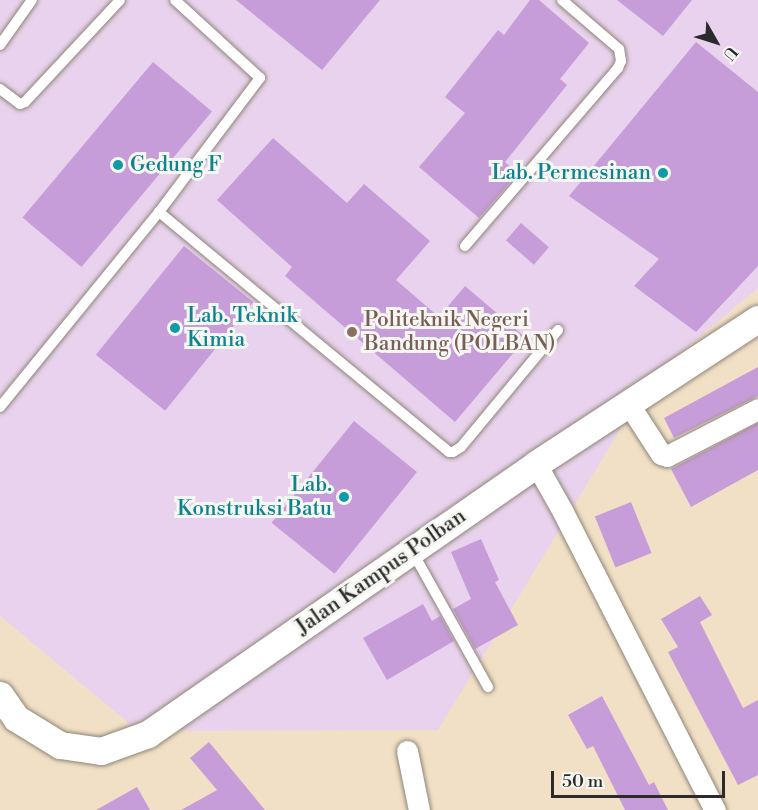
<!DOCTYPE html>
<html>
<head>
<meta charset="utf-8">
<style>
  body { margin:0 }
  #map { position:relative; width:758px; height:810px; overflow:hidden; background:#f2e0c6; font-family:"Libre Bodoni",serif }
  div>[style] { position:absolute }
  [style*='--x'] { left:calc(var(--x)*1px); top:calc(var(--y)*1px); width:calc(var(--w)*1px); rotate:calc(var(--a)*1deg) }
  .built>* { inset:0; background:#e9d2ed }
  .building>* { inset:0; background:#c69dd8; transform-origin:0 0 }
  .roads { filter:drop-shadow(0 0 2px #8e8678) drop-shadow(0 0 2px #8e8678) }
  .service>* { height:10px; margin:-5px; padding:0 5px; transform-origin:5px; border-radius:5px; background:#fff }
  .minor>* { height:21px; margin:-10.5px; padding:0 10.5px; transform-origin:10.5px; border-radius:10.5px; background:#fff }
  .tertiary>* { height:27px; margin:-13.5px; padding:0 13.5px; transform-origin:13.5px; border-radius:13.5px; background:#fff }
  .dots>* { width:16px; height:16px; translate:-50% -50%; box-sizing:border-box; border:3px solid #f6f6f2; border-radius:50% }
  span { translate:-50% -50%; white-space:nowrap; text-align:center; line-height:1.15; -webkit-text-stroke:6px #f6f6f2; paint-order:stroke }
  .culture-label { font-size:21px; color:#0d838f }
  .left { translate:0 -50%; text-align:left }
  .right { translate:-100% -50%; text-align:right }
  .education-label { font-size:21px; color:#785e54 }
  .street-label { font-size:21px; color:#2b2b2b }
  .north { position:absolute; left:686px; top:12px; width:60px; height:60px; -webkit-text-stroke:4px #f6f6f2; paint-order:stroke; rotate:129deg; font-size:16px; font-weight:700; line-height:24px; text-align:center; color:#2b2b2b }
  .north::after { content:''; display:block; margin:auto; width:21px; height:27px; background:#2b2b2b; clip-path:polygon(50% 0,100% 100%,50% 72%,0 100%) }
  .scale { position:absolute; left:551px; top:771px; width:174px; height:27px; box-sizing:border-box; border:3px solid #2b2b2b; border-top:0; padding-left:8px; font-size:18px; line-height:21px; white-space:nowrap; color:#2b2b2b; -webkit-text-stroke:4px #f6f6f2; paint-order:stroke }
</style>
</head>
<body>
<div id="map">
  <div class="built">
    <i style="clip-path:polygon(0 0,758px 0,758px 288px,652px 377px,438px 730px,138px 731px,0 616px)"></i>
  </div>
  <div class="building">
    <i style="clip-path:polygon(236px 0,380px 0,322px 70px)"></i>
    <i style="clip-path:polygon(530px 0,539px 0,589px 43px,560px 79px,567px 85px,505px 162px,518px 173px,479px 218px,419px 167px,465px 113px,445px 97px,498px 30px,504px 35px)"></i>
    <i style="clip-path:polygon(617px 0,692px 0,663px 36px)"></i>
    <i style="clip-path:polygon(696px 42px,758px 92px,758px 266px,696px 332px,634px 286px,659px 259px,569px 196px)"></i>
    <i style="left:153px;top:62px;width:77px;height:203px;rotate:40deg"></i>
    <i style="clip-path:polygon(273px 138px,347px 203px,364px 184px,430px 241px,396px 280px,439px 317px,465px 286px,526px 338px,455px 422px,285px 276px,292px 267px,217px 200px)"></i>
    <i style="left:521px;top:223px;width:37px;height:23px;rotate:41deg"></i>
    <i style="left:184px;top:246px;width:89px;height:140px;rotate:39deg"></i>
    <i style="clip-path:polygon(758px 367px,758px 396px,674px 438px,664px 418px)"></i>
    <i style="left:354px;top:421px;width:81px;height:131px;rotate:39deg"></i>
    <i style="clip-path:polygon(758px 423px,758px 470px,691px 507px,671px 469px)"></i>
    <i style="left:631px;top:502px;width:55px;height:39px;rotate:68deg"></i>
    <i style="clip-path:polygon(481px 539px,499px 580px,495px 582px,518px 625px,475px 649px,453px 609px,471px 599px,451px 552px)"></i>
    <i style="clip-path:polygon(700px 596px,712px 615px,700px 622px,743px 708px,758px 700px,758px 775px,738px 785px,668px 652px,678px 647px,661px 619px)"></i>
    <i style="clip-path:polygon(423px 604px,432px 621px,440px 616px,454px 641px,387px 680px,363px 638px)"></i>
    <i style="clip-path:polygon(602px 696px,649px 785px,654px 782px,668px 810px,625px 810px,593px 746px,587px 749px,568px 715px)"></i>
    <i style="clip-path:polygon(209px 742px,265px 810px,181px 810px,217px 790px,190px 758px)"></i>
    <i style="clip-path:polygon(137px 787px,150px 810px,96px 810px)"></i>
  </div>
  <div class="roads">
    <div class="service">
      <i style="--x:0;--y:45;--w:55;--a:-54.6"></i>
      <i style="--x:0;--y:89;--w:25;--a:37"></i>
      <i style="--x:20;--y:104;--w:5;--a:-22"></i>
      <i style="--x:25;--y:102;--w:139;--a:-47"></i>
      <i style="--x:159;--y:212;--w:376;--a:39.6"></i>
      <i style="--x:449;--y:452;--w:4;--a:0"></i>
      <i style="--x:453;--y:452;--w:9;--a:-32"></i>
      <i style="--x:461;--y:447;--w:152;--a:-50.3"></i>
      <i style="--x:465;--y:246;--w:235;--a:-49.3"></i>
      <i style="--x:618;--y:68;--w:8;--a:-67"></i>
      <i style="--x:621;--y:61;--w:12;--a:-99"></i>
      <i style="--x:619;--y:49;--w:75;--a:-139.3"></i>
      <i style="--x:0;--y:407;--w:252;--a:-50.8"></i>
      <i style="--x:159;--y:212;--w:168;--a:-53"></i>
      <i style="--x:260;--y:78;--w:115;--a:-137.5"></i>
      <i style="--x:412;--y:551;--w:156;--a:60.8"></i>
    </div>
    <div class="minor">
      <i style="--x:628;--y:403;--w:61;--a:57.1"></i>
      <i style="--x:661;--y:454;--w:6;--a:18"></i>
      <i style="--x:667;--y:456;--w:102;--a:-27.3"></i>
      <i style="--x:536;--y:464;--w:55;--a:60.6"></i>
      <i style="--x:563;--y:512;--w:335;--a:63"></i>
      <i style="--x:407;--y:751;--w:60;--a:78.5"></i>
    </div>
    <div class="tertiary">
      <i style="--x:0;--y:695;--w:28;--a:55"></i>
      <i style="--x:16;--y:718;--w:52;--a:31.5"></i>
      <i style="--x:60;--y:745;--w:41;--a:8.3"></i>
      <i style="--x:101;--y:751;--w:50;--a:-19.9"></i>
      <i style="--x:148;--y:734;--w:473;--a:-34.8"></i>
      <i style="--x:536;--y:464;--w:265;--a:-33.2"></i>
    </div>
  </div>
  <div class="dots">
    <i style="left:118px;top:165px;background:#0f9aa8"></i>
    <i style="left:663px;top:173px;background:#0f9aa8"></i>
    <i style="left:175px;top:328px;background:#0f9aa8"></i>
    <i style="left:352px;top:332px;background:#8d6e63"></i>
    <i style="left:344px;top:497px;background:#0f9aa8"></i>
  </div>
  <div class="culture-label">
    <span class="left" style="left:130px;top:165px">Gedung F</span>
    <span class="right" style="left:651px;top:173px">Lab. Permesinan</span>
    <span class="left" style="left:187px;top:328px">Lab. Teknik<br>Kimia</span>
    <span class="right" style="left:332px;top:497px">Lab.<br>Konstruksi Batu</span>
  </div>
  <div class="education-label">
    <span class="left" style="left:364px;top:332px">Politeknik Negeri<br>Bandung (POLBAN)</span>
  </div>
  <div class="street-label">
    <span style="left:381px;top:572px;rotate:-35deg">Jalan Kampus Polban</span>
  </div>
  <div class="north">U</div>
  <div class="scale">50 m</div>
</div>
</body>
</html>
